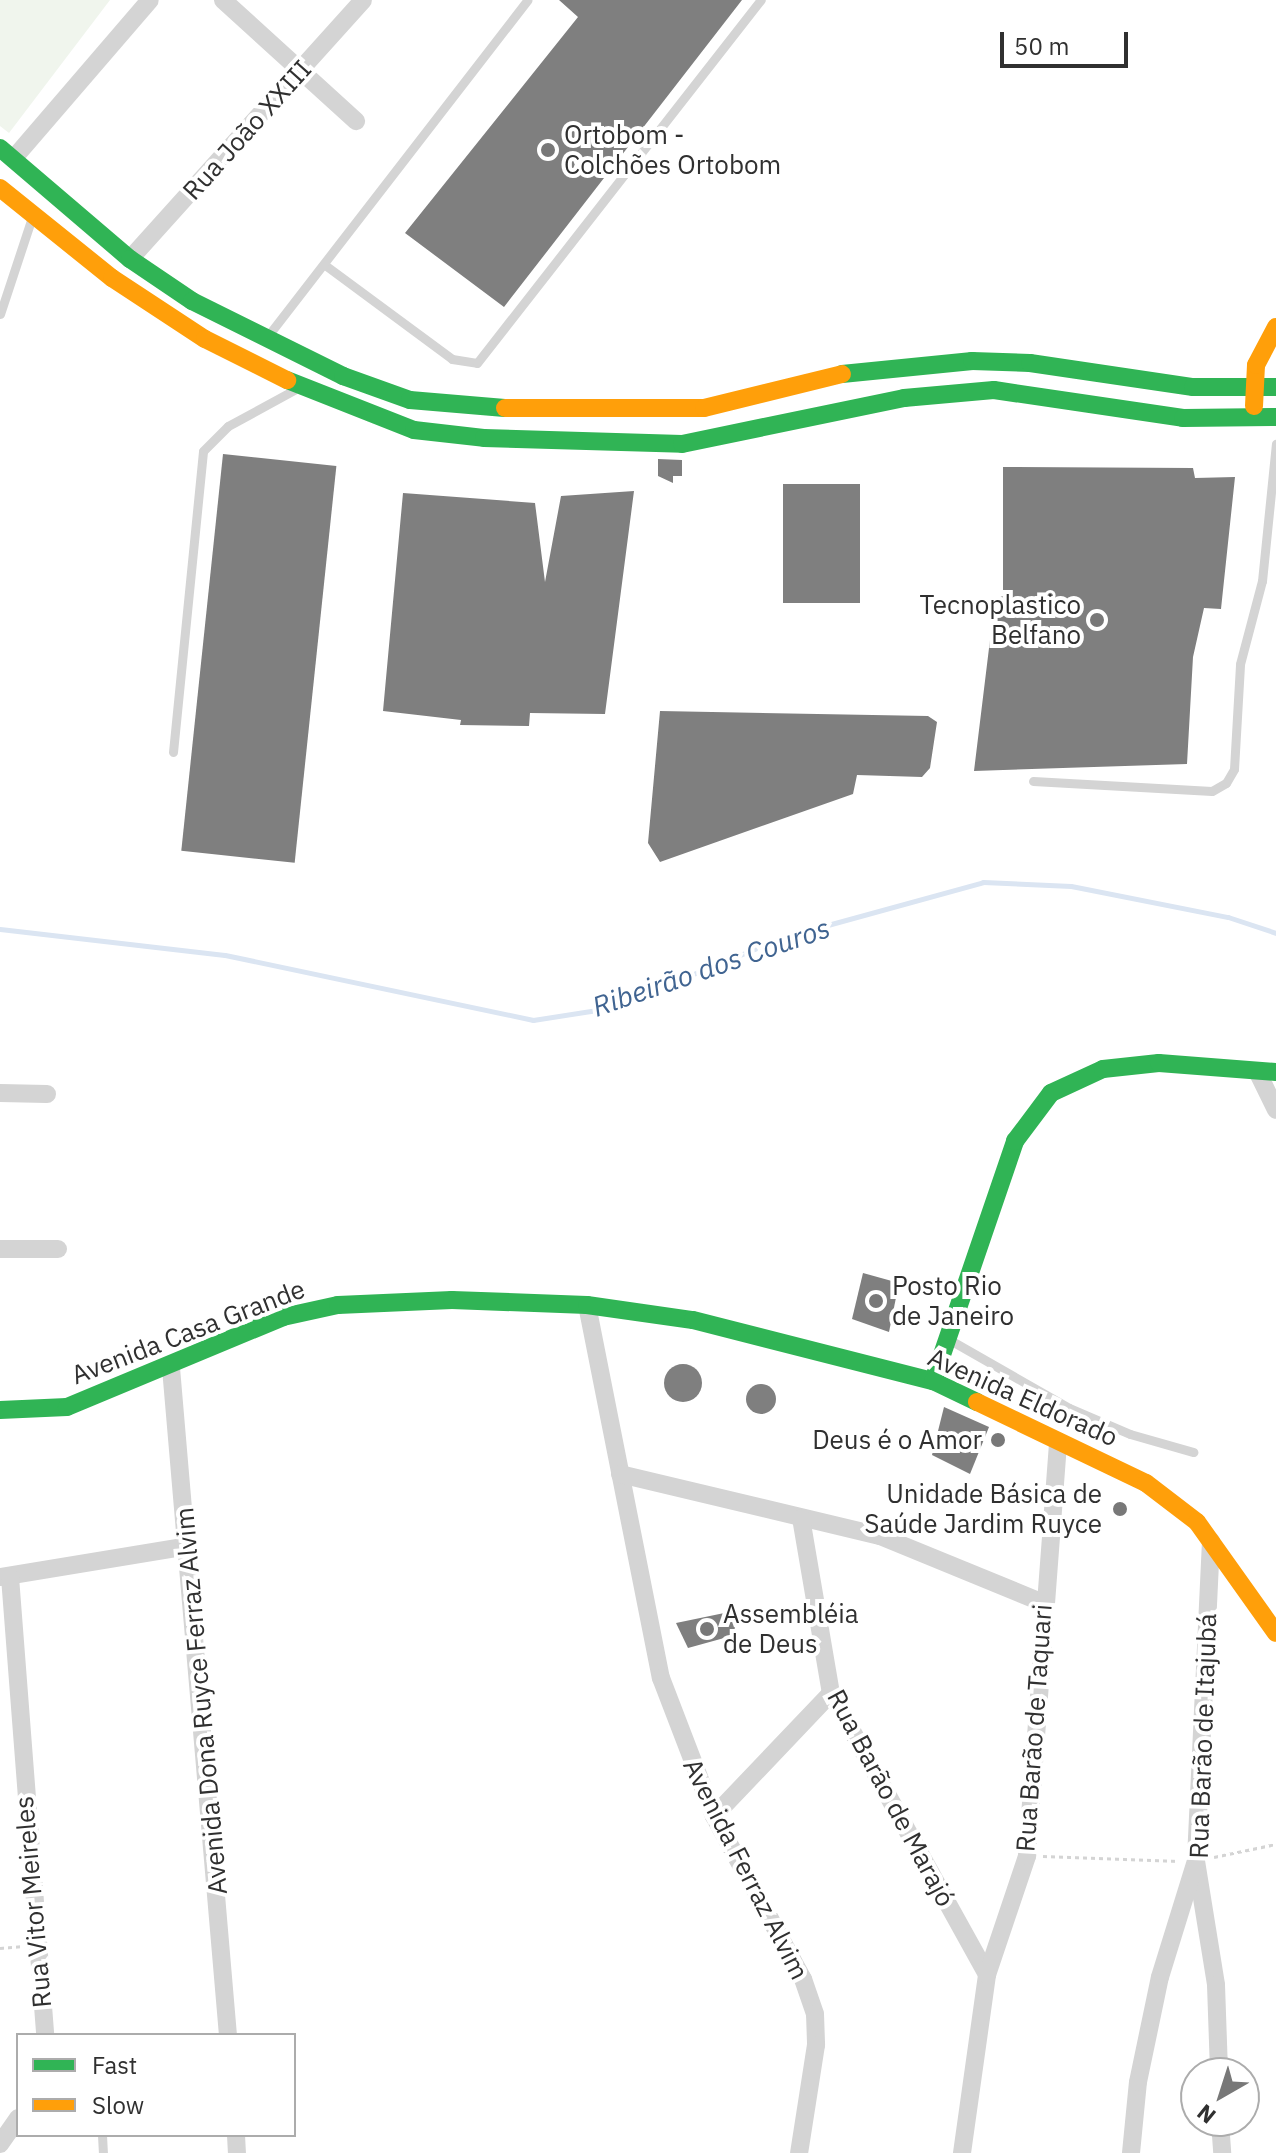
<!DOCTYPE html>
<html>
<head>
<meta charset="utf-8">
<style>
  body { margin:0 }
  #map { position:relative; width:1276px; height:2153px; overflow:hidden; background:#fff; font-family:"IBM Plex Sans",sans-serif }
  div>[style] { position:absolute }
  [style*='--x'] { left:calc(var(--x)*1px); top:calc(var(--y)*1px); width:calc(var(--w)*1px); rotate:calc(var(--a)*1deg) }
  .green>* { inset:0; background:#f0f5ed }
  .stream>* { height:5px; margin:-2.5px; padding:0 2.5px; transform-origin:2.5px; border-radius:2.5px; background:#dbe5f2 }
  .building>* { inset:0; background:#7f7f7f; transform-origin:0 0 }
  .round { border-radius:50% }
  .path>* { height:3px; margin-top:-1.5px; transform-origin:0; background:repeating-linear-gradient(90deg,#d4d4d4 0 4px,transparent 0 8px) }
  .lane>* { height:9px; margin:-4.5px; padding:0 4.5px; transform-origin:4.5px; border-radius:4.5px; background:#d4d4d4 }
  .street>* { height:18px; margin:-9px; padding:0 9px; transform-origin:9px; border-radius:9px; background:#d4d4d4 }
  .fast>* { height:18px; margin:-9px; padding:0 9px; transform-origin:9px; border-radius:9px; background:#30b455 }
  .slow>* { height:18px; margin:-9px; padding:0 9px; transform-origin:9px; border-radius:9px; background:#ff9f0a }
  .dots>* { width:22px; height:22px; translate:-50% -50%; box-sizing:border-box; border:4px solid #fff; border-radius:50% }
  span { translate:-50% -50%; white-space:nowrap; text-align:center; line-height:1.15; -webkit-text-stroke:8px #fff; paint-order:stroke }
  .street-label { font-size:26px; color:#303030 }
  .poi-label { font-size:26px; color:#303030 }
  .left { translate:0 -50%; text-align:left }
  .right { translate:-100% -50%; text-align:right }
  .water-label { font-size:28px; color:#406491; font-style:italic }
  .legend { position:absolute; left:16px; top:2033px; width:280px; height:104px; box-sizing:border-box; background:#fff; border:2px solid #acacac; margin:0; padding:10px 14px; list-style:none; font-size:24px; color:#303030 }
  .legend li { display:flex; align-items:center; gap:16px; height:40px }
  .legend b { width:40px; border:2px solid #acacac }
  .north { position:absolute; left:1180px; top:2057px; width:80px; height:80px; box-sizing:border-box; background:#fff; border:2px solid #acacac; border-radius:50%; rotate:219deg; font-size:22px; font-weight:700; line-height:32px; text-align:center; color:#303030 }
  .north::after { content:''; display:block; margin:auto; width:28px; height:36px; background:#787878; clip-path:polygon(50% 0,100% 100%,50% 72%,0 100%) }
  .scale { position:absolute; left:1000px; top:32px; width:128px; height:36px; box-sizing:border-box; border:4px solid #303030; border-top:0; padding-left:10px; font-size:24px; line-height:28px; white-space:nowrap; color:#303030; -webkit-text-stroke:6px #fff; paint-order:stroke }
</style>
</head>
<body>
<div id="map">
  <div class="green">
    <i style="clip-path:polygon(0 0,110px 0,9px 133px,0 126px)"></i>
  </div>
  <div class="stream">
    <i style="--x:0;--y:929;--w:226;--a:6.6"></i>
    <i style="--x:225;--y:955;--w:315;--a:11.9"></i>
    <i style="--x:533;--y:1020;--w:78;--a:-8.9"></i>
    <i style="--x:610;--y:1008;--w:188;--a:-22.2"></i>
    <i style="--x:784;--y:937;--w:206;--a:-15.4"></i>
    <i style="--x:983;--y:882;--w:88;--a:2.6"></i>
    <i style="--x:1071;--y:886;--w:160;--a:11.2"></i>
    <i style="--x:1228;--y:917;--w:51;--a:18.4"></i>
  </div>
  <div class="building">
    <i style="clip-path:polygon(559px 0,742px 0,504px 307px,405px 233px,578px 17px)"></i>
    <i style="left:223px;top:454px;width:114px;height:399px;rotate:6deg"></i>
    <i style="clip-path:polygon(658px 459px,682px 460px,682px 476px,673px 476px,673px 483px,658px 476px)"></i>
    <i style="clip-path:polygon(1003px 467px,1193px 468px,1195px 478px,1235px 477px,1221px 609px,1204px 608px,1193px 657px,1187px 764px,974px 771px,995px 599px,1003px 596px)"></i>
    <i style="left:783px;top:484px;width:77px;height:119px"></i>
    <i style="clip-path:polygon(634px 491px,605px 714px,530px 713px,529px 726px,460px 725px,461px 720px,383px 711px,403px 493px,535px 503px,545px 582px,561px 496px)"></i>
    <i style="clip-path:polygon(660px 711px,928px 716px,937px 722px,930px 768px,922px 777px,857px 775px,853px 794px,660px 862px,648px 843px)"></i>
    <i style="clip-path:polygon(863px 1273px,899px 1283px,889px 1332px,852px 1319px)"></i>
    <i class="round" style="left:664px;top:1364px;width:38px;height:38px"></i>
    <i class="round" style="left:746px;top:1384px;width:30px;height:30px"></i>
    <i style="clip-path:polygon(944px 1407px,989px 1427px,970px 1474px,932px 1455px)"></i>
    <i style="clip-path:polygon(734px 1611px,735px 1635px,688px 1648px,676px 1623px)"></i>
  </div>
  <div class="path">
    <i style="--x:1043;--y:1856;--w:136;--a:2.1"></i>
    <i style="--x:1214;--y:1857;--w:63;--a:-11.8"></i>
    <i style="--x:0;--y:1948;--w:21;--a:-5"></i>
  </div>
  <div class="lane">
    <i style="--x:325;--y:265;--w:158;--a:36.5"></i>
    <i style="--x:452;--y:359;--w:25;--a:9"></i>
    <i style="--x:477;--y:363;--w:461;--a:-52"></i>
    <i style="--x:0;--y:314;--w:102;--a:-71.7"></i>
    <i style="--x:267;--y:337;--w:426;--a:-52.3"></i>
    <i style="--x:173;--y:752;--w:302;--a:-84.3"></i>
    <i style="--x:203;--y:451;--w:35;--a:-45"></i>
    <i style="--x:228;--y:426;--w:75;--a:-28.6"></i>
    <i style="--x:1033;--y:781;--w:179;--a:3.2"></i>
    <i style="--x:1212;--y:791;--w:16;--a:-30"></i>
    <i style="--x:1226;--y:783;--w:16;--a:-60"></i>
    <i style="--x:1234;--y:769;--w:105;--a:-86.7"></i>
    <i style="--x:1240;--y:664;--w:86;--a:-75.2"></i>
    <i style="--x:1262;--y:581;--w:138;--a:-84.2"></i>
    <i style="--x:950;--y:1340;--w:137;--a:29.7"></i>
    <i style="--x:1069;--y:1408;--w:66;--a:23.1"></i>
    <i style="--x:1130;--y:1434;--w:66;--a:15.9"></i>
    <i style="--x:102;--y:2135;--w:18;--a:87"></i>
  </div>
  <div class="street">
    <i style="--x:223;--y:0;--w:180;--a:42.3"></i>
    <i style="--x:14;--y:158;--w:208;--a:-49.3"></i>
    <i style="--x:130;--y:259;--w:348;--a:-48"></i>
    <i style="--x:1257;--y:1071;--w:43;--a:64"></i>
    <i style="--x:0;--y:1093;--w:47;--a:1.2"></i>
    <i style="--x:0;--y:1249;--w:58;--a:0"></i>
    <i style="--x:587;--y:1305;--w:380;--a:78.8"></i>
    <i style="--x:661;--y:1678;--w:148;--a:69"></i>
    <i style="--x:714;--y:1816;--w:186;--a:61.4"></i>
    <i style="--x:803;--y:1979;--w:37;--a:71"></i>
    <i style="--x:815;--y:2014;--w:31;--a:88"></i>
    <i style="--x:816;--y:2045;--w:109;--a:98.9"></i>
    <i style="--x:171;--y:1368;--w:669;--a:85.12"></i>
    <i style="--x:620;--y:1474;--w:267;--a:13.4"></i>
    <i style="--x:880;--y:1536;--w:176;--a:22.3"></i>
    <i style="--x:801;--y:1518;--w:178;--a:80.3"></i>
    <i style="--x:831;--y:1693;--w:322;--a:61"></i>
    <i style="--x:1211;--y:1541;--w:320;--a:92.7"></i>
    <i style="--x:1196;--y:1861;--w:126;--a:80.8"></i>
    <i style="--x:1216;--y:1985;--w:88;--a:88"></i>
    <i style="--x:0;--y:1577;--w:192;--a:-9.3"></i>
    <i style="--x:10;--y:1577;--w:459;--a:85.6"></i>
    <i style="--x:714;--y:1816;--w:170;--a:-46.4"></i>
    <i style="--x:1220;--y:2121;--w:32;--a:86"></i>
    <i style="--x:236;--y:2135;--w:18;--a:87"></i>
    <i style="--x:0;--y:2144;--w:32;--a:-55"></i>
    <i style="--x:962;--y:2153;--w:180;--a:-82"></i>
    <i style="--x:987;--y:1975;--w:126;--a:-71.4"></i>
    <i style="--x:1027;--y:1856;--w:416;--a:-85.7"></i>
    <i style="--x:1131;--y:2153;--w:71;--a:-84.4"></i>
    <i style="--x:1138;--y:2082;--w:107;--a:-78.2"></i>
    <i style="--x:1160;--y:1977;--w:121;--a:-72.8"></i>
  </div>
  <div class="fast">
    <i style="--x:0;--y:148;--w:171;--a:40.5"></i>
    <i style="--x:130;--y:259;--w:75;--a:34.1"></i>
    <i style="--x:192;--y:301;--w:169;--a:26.4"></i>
    <i style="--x:343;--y:376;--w:71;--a:19.7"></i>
    <i style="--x:410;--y:400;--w:95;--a:4.8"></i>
    <i style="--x:842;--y:374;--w:131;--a:-5.7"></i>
    <i style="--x:972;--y:361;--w:58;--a:2"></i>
    <i style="--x:1030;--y:363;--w:165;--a:8.4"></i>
    <i style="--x:1193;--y:387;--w:83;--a:0"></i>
    <i style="--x:287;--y:380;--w:136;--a:21.5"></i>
    <i style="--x:414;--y:430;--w:70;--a:6.5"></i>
    <i style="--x:484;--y:438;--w:198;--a:1.7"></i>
    <i style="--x:682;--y:444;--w:227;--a:-11.7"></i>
    <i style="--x:904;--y:398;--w:90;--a:-5.1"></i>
    <i style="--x:994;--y:390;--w:191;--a:8.4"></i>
    <i style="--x:1183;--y:418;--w:93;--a:-0.6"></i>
    <i style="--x:933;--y:1381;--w:254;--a:-71.1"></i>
    <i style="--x:1015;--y:1141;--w:60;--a:-53.1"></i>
    <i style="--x:1051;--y:1093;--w:57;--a:-24.8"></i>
    <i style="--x:1103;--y:1069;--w:56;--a:-6.1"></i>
    <i style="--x:1159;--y:1063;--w:117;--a:4.4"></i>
    <i style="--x:0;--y:1410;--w:67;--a:-2.6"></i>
    <i style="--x:67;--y:1407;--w:234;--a:-22.6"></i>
    <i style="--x:283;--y:1317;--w:56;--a:-12.3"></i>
    <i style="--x:338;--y:1305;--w:114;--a:-2.5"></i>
    <i style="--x:452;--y:1300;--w:135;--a:2.1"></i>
    <i style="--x:587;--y:1305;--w:107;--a:8.1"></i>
    <i style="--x:693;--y:1320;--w:248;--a:14.3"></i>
    <i style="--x:933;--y:1381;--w:49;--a:25.5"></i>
  </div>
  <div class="slow">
    <i style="--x:0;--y:188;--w:144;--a:38.8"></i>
    <i style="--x:112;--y:278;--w:111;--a:33.3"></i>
    <i style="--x:205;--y:339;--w:92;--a:26.6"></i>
    <i style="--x:1254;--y:406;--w:41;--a:-87.2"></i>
    <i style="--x:1256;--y:365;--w:43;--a:-62.2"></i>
    <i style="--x:505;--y:408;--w:199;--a:0"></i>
    <i style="--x:704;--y:408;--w:142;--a:-13.8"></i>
    <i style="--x:977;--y:1402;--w:187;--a:25.6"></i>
    <i style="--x:1146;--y:1483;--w:64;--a:37.4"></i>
    <i style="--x:1197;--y:1522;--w:136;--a:54.6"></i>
  </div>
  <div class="dots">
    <i style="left:548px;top:150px;background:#787878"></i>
    <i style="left:1097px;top:620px;background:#787878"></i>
    <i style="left:876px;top:1301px;background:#787878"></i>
    <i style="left:998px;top:1440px;background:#787878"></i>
    <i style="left:1120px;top:1509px;background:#787878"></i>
    <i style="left:707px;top:1629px;background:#787878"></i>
  </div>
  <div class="street-label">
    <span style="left:247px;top:130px;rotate:-48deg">Rua João XXIII</span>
    <span style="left:188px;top:1332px;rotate:-21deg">Avenida Casa Grande</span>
    <span style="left:1023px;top:1397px;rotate:24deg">Avenida Eldorado</span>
    <span style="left:201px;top:1701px;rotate:-95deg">Avenida Dona Ruyce Ferraz Alvim</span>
    <span style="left:1034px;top:1728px;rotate:-86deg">Rua Barão de Taquari</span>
    <span style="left:1203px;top:1736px;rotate:-88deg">Rua Barão de Itajubá</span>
    <span style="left:891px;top:1798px;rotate:62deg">Rua Barão de Marajó</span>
    <span style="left:746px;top:1869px;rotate:63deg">Avenida Ferraz Alvim</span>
    <span style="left:33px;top:1902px;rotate:-95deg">Rua Vitor Meireles</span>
  </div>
  <div class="poi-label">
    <span class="left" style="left:564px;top:150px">Ortobom -<br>Colchões Ortobom</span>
    <span class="right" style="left:1081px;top:620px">Tecnoplastico<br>Belfano</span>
    <span class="left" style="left:892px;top:1301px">Posto Rio<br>de Janeiro</span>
    <span class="right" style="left:982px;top:1440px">Deus é o Amor</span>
    <span class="right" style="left:1102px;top:1509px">Unidade Básica de<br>Saúde Jardim Ruyce</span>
    <span class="left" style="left:723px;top:1629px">Assembléia<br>de Deus</span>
  </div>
  <div class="water-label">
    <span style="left:711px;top:967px;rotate:-19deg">Ribeirão dos Couros</span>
  </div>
  <ul class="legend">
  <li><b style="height:10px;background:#30b455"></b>Fast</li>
  <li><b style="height:10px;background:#ff9f0a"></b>Slow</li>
  </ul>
  <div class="north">N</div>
  <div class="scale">50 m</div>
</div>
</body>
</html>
